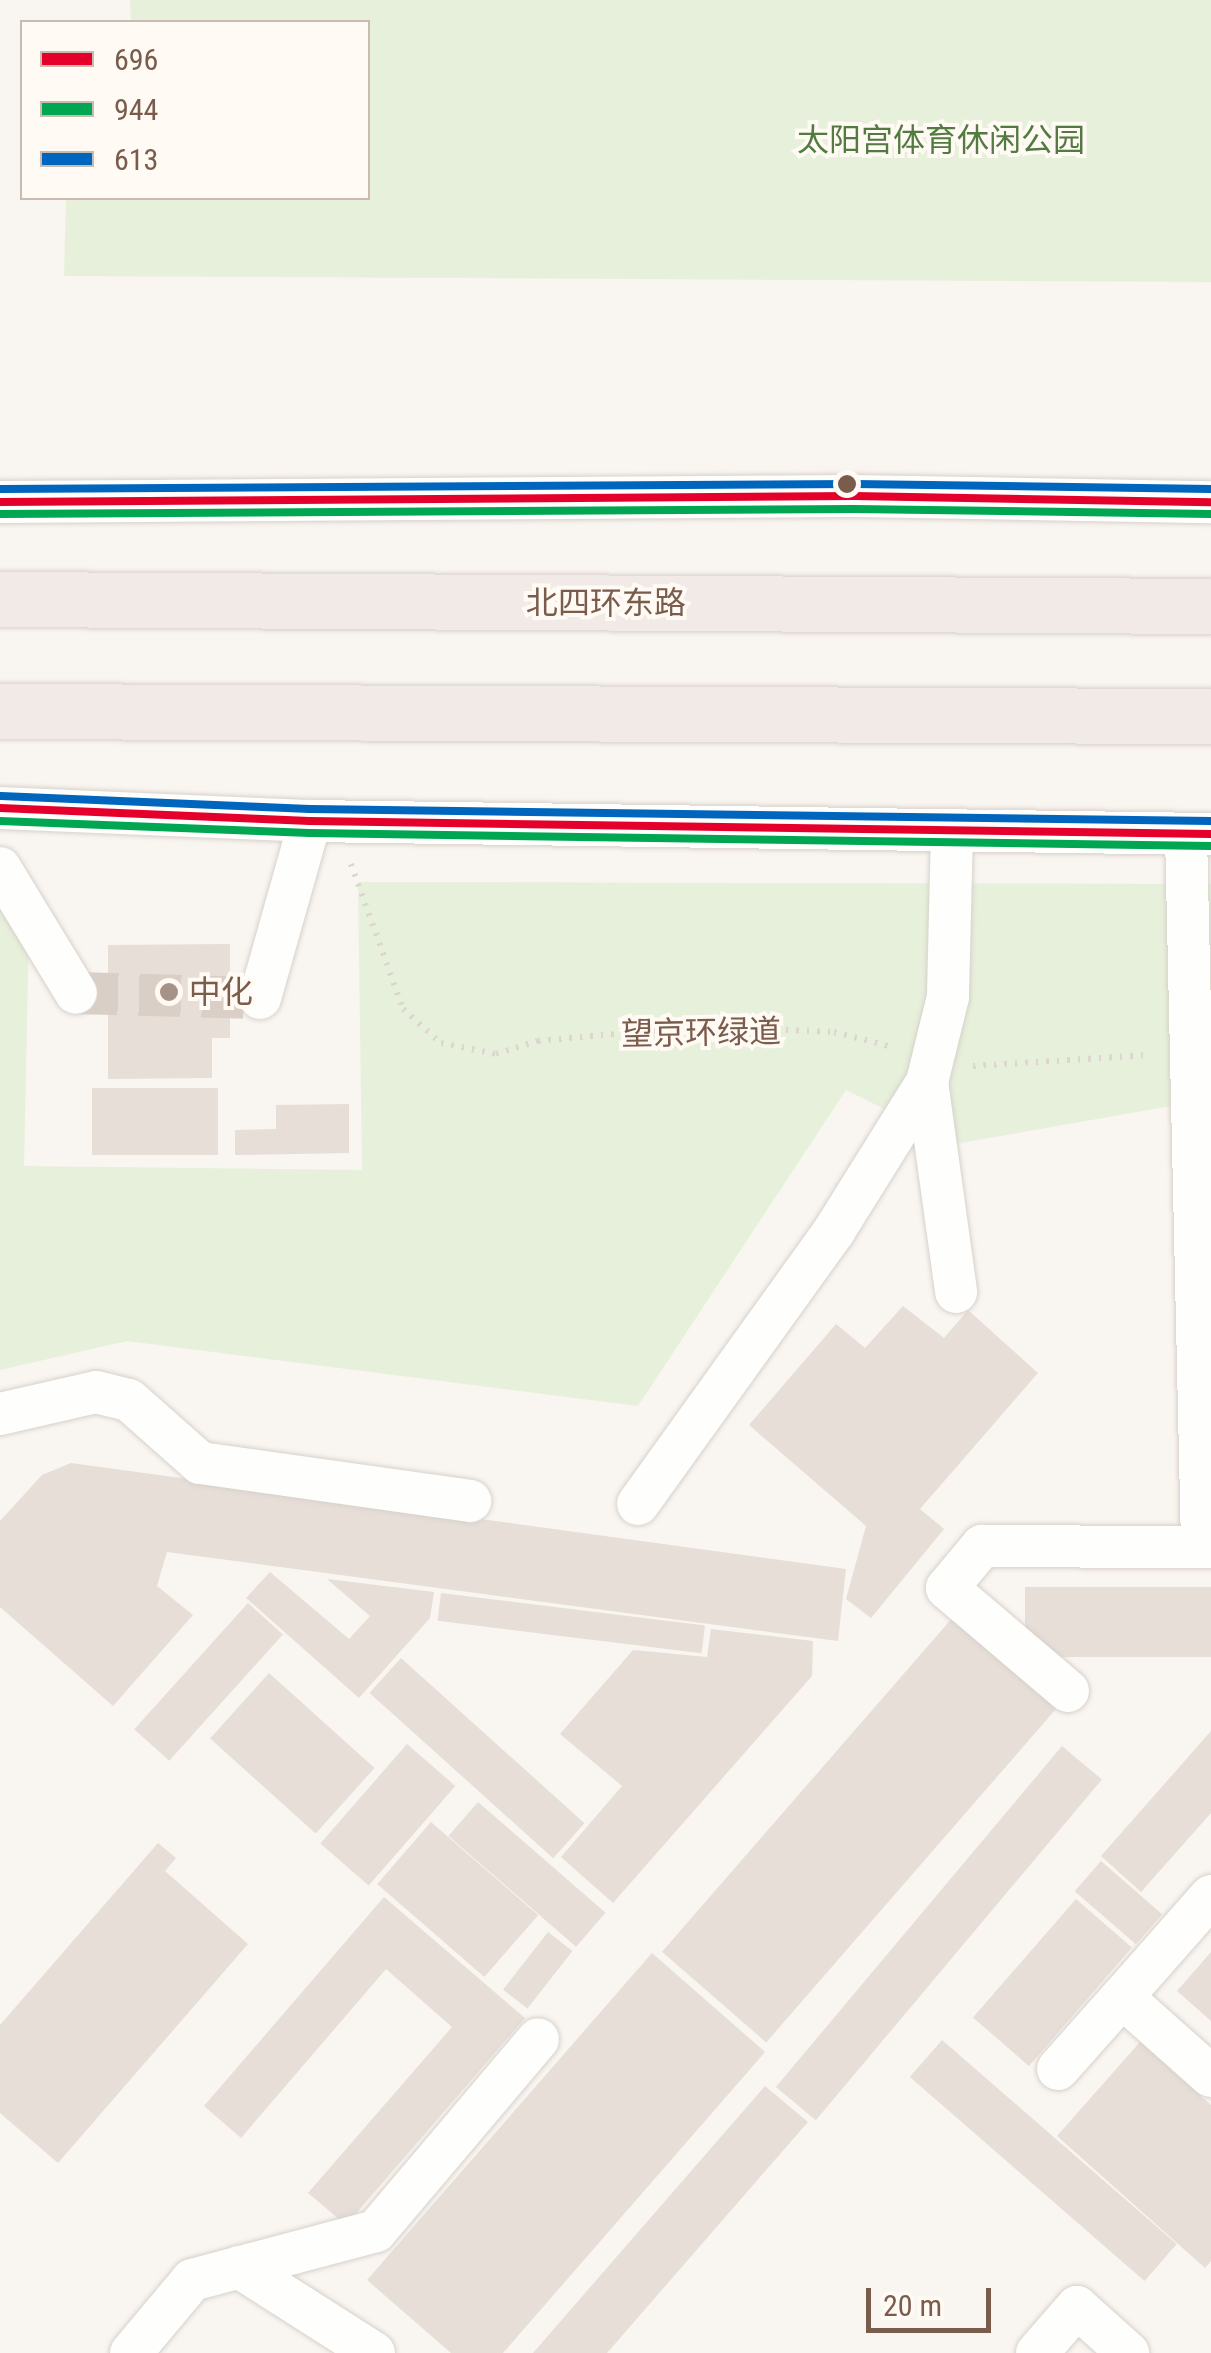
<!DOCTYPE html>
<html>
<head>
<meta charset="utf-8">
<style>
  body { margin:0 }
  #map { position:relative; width:1211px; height:2353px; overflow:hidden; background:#f9f5f0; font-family:"Roboto Condensed","Noto Sans SC",sans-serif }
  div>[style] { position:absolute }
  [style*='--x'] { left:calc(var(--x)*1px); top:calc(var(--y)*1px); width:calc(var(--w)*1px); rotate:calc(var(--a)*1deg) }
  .green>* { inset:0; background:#e7f0db }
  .building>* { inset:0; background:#e6ded7; transform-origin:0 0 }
  .minor-tunnel>* { height:42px; margin-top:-21px; transform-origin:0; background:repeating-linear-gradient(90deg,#d9cfc7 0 42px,transparent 0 63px) }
  .path>* { height:6px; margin-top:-3px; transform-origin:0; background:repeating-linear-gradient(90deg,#dcd5d0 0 2.5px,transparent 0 10.5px) }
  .roads { filter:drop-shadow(0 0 2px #d7d1cb) drop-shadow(0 0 2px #d7d1cb) }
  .minor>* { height:42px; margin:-21px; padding:0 21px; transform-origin:21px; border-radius:21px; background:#fefefd }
  .highway>* { height:55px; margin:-27.5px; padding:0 27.5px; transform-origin:27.5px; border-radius:27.5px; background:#f2eae7 }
  .bus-1>* { height:8px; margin:-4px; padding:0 4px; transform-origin:4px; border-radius:4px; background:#e4002b }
  .bus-2>* { height:8px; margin:-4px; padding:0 4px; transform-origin:4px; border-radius:4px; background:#00a651 }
  .bus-3>* { height:8px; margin:-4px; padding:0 4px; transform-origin:4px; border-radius:4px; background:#0065bd }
  .dots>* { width:28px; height:28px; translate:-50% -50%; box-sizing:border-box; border:5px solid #fffaf3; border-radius:50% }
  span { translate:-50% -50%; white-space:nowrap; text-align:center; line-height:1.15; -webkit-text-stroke:8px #fffaf3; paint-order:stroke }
  .park-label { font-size:32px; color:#537a41 }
  .street-label { font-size:32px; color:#7a5c4d }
  .poi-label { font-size:32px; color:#7a5c4d }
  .left { translate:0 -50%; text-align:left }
  .legend { position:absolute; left:20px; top:20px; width:350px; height:180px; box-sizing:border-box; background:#fffaf3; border:2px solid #cabbb1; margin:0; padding:12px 18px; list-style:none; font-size:30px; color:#7a5c4d }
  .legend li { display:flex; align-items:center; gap:20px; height:50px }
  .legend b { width:50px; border:2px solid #cabbb1 }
  .scale { position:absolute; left:866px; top:2288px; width:125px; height:45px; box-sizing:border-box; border:5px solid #7a5c4d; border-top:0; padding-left:12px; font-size:30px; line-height:35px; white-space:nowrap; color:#7a5c4d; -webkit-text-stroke:8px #fffaf3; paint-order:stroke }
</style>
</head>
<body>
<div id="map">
  <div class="green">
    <i style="clip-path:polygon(130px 0,1211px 0,1211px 282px,64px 276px,66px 198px,368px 198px,368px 22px,131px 22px)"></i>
    <i style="clip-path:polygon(0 882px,30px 883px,24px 1166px,362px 1170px,358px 882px,1211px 884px,1211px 1099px,955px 1144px,846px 1090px,638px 1406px,127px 1341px,0 1370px)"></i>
  </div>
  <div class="building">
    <i style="clip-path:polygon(230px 944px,230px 1038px,212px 1038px,212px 1078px,108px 1079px,108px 945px)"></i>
    <i style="left:92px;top:1088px;width:126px;height:67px"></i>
    <i style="clip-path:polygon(349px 1104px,349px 1153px,235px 1155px,235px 1130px,276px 1129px,276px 1105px)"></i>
    <i style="clip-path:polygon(903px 1306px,944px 1338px,968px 1310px,1038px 1373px,920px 1509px,944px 1529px,871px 1618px,846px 1599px,866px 1526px,749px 1425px,836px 1324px,865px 1348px)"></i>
    <i style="clip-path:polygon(71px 1463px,846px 1569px,838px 1641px,167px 1552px,157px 1586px,193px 1615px,113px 1706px,0 1607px,0 1521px,42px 1475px)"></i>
    <i style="clip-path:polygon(270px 1572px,349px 1639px,370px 1616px,327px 1579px,434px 1592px,430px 1618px,359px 1698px,246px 1598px)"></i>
    <i style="left:1211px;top:1587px;width:70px;height:186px;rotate:90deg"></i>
    <i style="left:441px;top:1593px;width:266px;height:28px;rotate:7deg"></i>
    <i style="left:248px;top:1603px;width:47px;height:170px;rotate:42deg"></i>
    <i style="left:954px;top:1616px;width:138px;height:445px;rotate:41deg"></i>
    <i style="clip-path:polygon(711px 1629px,813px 1641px,812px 1676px,613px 1903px,561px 1857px,622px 1786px,560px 1734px,633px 1650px,707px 1657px)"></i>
    <i style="left:401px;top:1658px;width:247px;height:47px;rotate:42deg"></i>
    <i style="left:269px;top:1673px;width:142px;height:88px;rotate:42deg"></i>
    <i style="clip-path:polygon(1211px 1731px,1211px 1813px,1141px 1892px,1101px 1856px)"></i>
    <i style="left:407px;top:1744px;width:64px;height:132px;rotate:41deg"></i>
    <i style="left:1062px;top:1746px;width:52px;height:445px;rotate:40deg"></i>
    <i style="left:478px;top:1802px;width:169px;height:45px;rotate:41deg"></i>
    <i style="left:431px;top:1822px;width:142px;height:82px;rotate:41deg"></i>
    <i style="clip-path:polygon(158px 1843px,176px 1858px,165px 1871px,248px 1944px,58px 2163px,0 2113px,0 2025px)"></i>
    <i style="left:1101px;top:1861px;width:81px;height:40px;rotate:41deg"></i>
    <i style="clip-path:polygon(384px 1897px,525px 2018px,346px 2225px,308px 2193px,452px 2027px,386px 1969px,241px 2138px,204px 2106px)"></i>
    <i style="left:1076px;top:1899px;width:74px;height:157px;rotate:41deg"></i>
    <i style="left:548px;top:1932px;width:31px;height:73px;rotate:38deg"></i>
    <i style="clip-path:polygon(1211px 1952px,1211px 2021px,1177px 1991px)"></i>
    <i style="clip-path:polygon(652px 1953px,765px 2052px,503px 2353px,451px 2353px,367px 2280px)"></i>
    <i style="left:942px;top:2040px;width:311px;height:49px;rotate:41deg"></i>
    <i style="clip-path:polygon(1140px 2042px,1211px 2105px,1211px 2261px,1205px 2268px,1057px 2136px)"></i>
    <i style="clip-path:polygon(765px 2086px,808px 2122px,607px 2353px,533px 2353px)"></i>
  </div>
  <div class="minor-tunnel">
    <i style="--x:76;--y:993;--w:184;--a:1.6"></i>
  </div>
  <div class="path">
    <i style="--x:351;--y:864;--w:154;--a:70.3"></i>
    <i style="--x:403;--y:1009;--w:51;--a:41.8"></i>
    <i style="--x:441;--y:1043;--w:56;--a:11.3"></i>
    <i style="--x:496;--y:1054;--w:44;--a:-17.2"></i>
    <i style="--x:538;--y:1041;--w:165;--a:-5.2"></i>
    <i style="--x:702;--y:1026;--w:132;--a:2.6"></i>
    <i style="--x:834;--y:1032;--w:61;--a:14.3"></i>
    <i style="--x:973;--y:1066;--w:177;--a:-3.6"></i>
  </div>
  <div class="roads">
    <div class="minor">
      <i style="--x:0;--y:502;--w:854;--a:-0.4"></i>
      <i style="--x:854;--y:496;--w:357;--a:1"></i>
      <i style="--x:0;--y:808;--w:310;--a:2.4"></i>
      <i style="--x:310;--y:821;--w:901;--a:0.83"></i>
      <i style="--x:952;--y:831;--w:166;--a:91.4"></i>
      <i style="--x:948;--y:997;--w:88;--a:103.9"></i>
      <i style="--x:927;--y:1082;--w:212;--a:82.1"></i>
      <i style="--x:1186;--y:834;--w:712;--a:88.71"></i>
      <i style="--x:0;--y:868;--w:146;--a:58.7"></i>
      <i style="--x:260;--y:998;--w:184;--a:-74.2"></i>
      <i style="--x:0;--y:1414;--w:98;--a:-12.9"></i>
      <i style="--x:96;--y:1392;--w:34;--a:14"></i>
      <i style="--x:129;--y:1400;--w:95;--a:41.6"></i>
      <i style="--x:200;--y:1463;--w:273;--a:8"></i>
      <i style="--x:638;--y:1504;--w:336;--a:-54.3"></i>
      <i style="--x:834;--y:1231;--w:176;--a:-58"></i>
      <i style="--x:1068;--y:1691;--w:159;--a:-139.6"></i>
      <i style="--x:947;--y:1588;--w:55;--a:-50.2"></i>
      <i style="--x:982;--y:1546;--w:229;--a:0.3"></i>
      <i style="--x:1211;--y:1896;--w:135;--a:131.4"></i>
      <i style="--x:1122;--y:1997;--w:119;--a:41.6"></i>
      <i style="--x:1058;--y:2069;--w:96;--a:-48.4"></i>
      <i style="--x:239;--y:2267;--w:160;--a:32.5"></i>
      <i style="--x:131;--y:2353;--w:95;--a:-50.1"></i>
      <i style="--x:192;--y:2280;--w:190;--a:-14.9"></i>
      <i style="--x:376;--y:2231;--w:251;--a:-49.8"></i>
      <i style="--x:1037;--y:2353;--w:61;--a:-49"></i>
      <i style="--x:1077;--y:2307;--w:69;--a:42"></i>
    </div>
    <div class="highway">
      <i style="--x:0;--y:599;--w:1211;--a:0.33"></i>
      <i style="--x:0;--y:711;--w:1211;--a:0.24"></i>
    </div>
  </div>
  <div class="bus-1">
    <i style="--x:0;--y:502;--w:854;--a:-0.4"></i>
    <i style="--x:854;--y:496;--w:357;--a:1"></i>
    <i style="--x:0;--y:808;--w:310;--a:2.4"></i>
    <i style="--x:310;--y:821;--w:901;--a:0.83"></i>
  </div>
  <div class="bus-2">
    <i style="--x:0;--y:514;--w:854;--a:-0.34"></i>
    <i style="--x:854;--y:509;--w:357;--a:0.8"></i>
    <i style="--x:0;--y:821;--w:310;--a:2.2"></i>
    <i style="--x:310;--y:833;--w:901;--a:0.83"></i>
  </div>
  <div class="bus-3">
    <i style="--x:0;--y:489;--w:854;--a:-0.34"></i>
    <i style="--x:854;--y:484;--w:357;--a:0.8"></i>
    <i style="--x:1;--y:796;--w:309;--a:2.4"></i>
    <i style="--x:310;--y:809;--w:901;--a:0.76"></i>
  </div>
  <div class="dots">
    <i style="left:847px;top:484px;background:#7a5c4d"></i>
    <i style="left:169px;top:992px;background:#a69286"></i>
  </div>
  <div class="park-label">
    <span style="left:941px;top:140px">太阳宫体育休闲公园</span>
  </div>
  <div class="street-label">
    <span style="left:606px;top:603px">北四环东路</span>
    <span style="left:701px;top:1033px;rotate:-1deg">望京环绿道</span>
  </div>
  <div class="poi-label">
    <span class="left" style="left:189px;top:992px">中化</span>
  </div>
  <ul class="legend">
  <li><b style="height:12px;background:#e4002b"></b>696</li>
  <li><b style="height:12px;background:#00a651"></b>944</li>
  <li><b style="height:12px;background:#0065bd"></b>613</li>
  </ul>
  <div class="scale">20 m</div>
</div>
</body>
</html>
